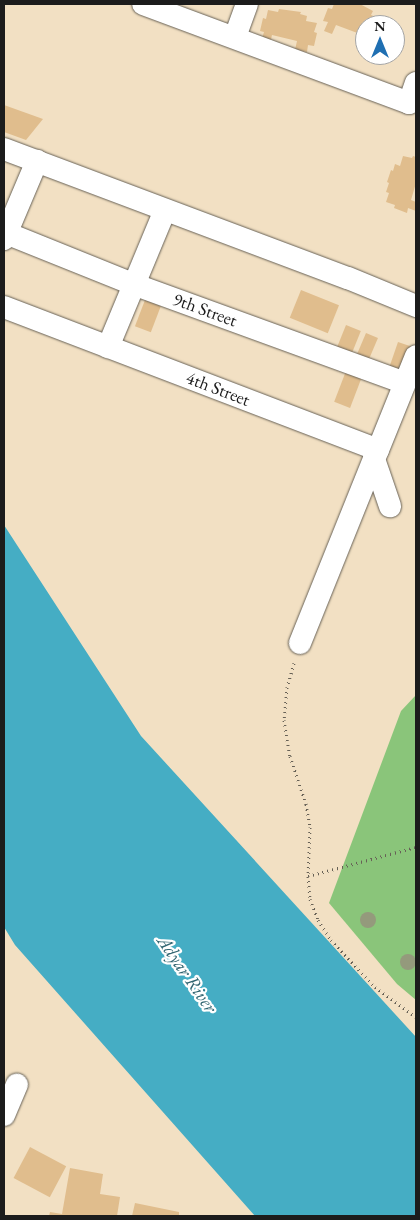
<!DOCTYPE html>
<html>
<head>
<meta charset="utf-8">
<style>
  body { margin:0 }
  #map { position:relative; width:420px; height:1220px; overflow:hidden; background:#f2e0c3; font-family:"EB Garamond",serif }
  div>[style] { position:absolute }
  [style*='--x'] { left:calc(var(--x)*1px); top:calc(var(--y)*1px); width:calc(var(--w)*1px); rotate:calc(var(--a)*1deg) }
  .green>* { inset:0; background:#8ac57a }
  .water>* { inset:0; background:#45adc4 }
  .building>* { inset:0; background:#e0bd8d; transform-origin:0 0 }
  .path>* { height:3px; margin-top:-1.5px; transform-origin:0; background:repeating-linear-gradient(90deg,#676156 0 1px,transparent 0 5px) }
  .roads { filter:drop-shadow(0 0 1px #676156) drop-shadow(0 0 1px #676156) }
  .street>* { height:22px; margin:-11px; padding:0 11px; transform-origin:11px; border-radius:11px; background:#fff }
  .trees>* { width:16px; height:16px; margin:-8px; border-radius:50%; background:#949a7c }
  span { translate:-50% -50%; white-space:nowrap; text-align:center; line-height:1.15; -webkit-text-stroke:4.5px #fff; paint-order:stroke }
  .street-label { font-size:18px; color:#1c1c1c }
  .water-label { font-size:19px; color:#306470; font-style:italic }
  .frame { position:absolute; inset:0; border:5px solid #1c1c1c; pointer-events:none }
  .north { position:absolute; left:355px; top:15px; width:50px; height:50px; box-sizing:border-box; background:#fff; border:1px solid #a4a4a4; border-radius:50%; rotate:0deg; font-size:14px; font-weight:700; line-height:20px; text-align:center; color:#1c1c1c }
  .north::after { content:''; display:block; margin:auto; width:18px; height:22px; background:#1f6fb2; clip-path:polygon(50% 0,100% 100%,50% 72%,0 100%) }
</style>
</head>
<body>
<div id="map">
  <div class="green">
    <i style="clip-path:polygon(416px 695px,416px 1000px,397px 984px,329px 903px,401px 711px)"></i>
  </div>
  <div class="water">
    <i style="clip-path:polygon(4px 525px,141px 736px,416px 1037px,416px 1216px,255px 1216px,15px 945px,4px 927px)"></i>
  </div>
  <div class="building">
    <i style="clip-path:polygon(334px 4px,360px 4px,373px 11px,371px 15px,381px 19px,379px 25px,365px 25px,365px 46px,357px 43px,360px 34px,336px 25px,332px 34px,324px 31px,328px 22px,323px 21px,328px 8px,332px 9px)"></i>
    <i style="clip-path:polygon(279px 9px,301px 12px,300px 14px,307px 16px,306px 21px,317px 23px,314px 32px,317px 33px,314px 46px,308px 45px,307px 52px,295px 50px,297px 41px,272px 35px,270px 44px,261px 42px,264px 32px,260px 31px,263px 18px,266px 19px,268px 10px,278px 12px)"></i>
    <i style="clip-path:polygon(4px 105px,43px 119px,26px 140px,4px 132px)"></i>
    <i style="clip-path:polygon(403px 156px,412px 158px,413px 156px,416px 157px,416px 183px,411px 200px,416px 202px,416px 211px,408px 208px,407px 213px,394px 208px,395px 205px,386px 202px,389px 193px,386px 192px,389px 183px,387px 182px,391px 170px,393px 171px,395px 164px,400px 166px)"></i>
    <i style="left:301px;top:290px;width:41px;height:30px;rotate:22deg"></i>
    <i style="left:145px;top:300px;width:17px;height:28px;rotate:21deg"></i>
    <i style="left:346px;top:325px;width:16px;height:25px;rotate:22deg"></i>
    <i style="left:366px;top:333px;width:13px;height:25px;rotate:23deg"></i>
    <i style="left:398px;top:342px;width:18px;height:28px;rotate:19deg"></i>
    <i style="left:346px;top:371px;width:17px;height:33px;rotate:21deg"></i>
    <i style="left:30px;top:1147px;width:41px;height:35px;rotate:28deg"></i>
    <i style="clip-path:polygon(70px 1168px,103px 1174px,100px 1194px,120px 1197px,117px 1216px,49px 1216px,50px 1212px,62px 1214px)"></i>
    <i style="clip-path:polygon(135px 1203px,179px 1212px,179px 1216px,132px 1216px)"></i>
  </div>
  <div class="path">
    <i style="--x:294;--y:663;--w:25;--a:106"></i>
    <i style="--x:287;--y:687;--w:33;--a:95"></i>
    <i style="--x:284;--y:720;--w:36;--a:81"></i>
    <i style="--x:290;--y:756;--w:51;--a:71.6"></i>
    <i style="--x:306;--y:804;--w:23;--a:80"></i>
    <i style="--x:310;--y:827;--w:49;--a:92.3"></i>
    <i style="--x:308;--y:876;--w:23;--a:85"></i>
    <i style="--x:310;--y:899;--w:22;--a:69"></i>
    <i style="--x:318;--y:920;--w:24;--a:57"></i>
    <i style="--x:331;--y:940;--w:64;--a:46.9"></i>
    <i style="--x:375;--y:987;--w:51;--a:36.2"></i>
    <i style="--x:308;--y:876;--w:112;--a:-15"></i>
  </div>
  <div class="roads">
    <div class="street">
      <i style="--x:143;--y:4;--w:284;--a:20.4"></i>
      <i style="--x:409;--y:103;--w:21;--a:-71"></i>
      <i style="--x:235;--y:37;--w:35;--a:-70"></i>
      <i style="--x:4;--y:149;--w:367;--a:20.6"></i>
      <i style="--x:348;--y:278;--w:74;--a:22.4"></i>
      <i style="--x:6;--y:233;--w:137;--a:21.9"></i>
      <i style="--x:133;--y:284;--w:289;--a:20"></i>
      <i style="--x:4;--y:239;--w:85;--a:-67.1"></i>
      <i style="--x:4;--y:307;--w:400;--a:20.9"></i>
      <i style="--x:378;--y:450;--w:10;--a:114"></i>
      <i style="--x:374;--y:459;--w:50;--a:71.2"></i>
      <i style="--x:108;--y:347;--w:148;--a:-67.4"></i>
      <i style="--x:378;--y:450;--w:101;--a:-68"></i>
      <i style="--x:300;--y:643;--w:198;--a:-68.1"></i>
      <i style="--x:4;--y:1115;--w:33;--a:-67"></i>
    </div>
  </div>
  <div class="trees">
    <i style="left:368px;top:920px"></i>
    <i style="left:408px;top:962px"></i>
  </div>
  <div class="street-label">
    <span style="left:205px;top:310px;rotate:20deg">9th Street</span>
    <span style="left:218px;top:389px;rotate:21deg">4th Street</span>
  </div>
  <div class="water-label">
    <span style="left:187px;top:974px;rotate:55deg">Adyar River</span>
  </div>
  <div class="frame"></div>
  <div class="north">N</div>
</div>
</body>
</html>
